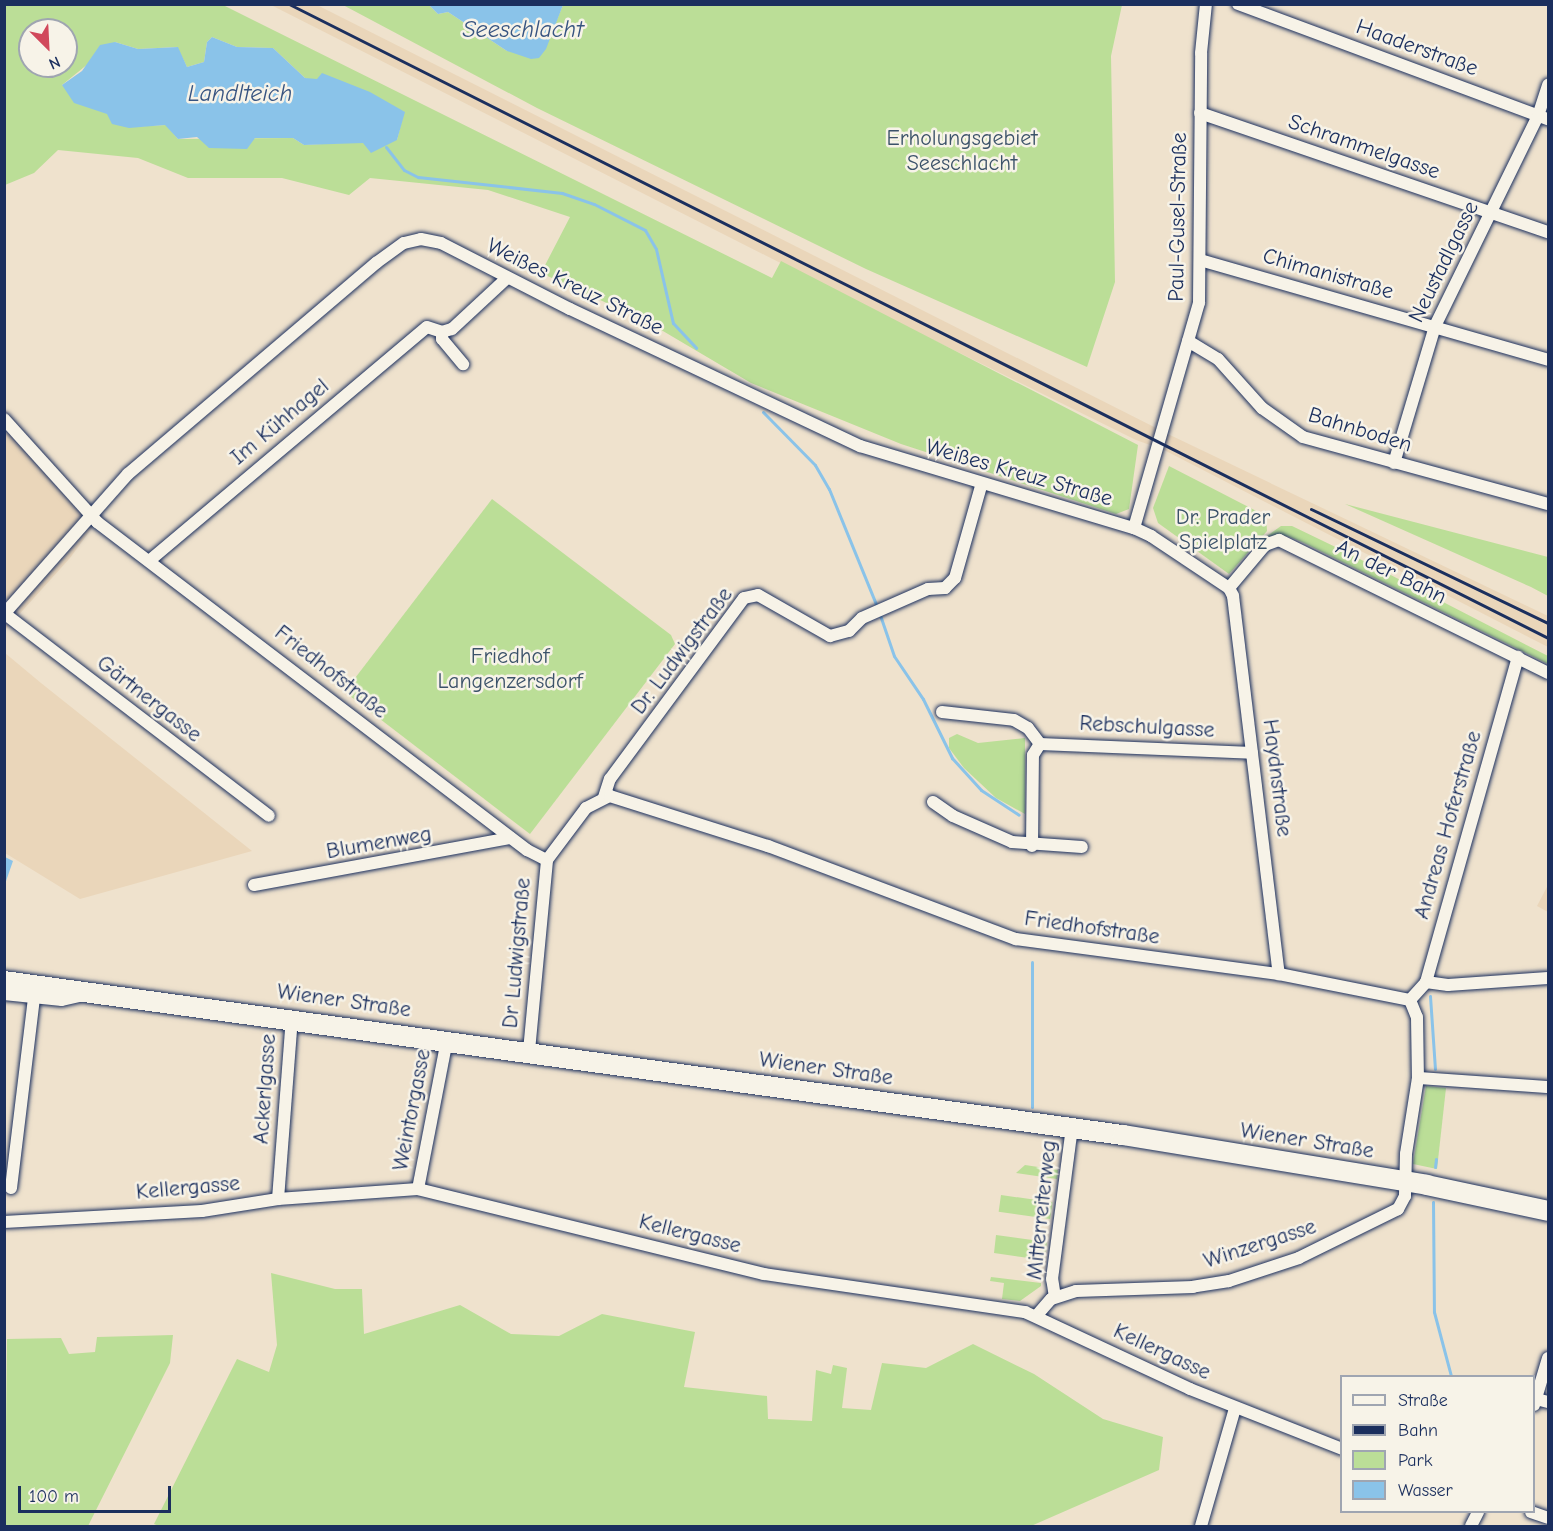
<!DOCTYPE html>
<html>
<head>
<meta charset="utf-8">
<style>
  body { margin:0 }
  #map { position:relative; width:1553px; height:1531px; overflow:hidden; background:#efe2cd; font-family:"Comic Neue",sans-serif }
  div>[style] { position:absolute }
  [style*='--x'] { left:calc(var(--x)*1px); top:calc(var(--y)*1px); width:calc(var(--w)*1px); rotate:calc(var(--a)*1deg) }
  .built>* { inset:0; background:#ead6ba }
  .green>* { inset:0; background:#bbde97; transform-origin:0 0 }
  .water>* { inset:0; background:#8ac3e9 }
  .stream>* { height:3px; margin:-1.5px; padding:0 1.5px; transform-origin:1.5px; border-radius:1.5px; background:#8ac3e9 }
  .roads { filter:drop-shadow(0 0 2px #1b2f5e) drop-shadow(0 0 2px #1b2f5e) }
  .minor>* { height:12px; margin:-6px; padding:0 6px; transform-origin:6px; border-radius:6px; background:#f7f3e8 }
  .primary>* { height:20px; margin:-10px; padding:0 10px; transform-origin:10px; border-radius:10px; background:#f7f3e8 }
  .rail>* { height:3px; margin:-1.5px; padding:0 1.5px; transform-origin:1.5px; border-radius:1.5px; background:#1b2f5e }
  span { translate:-50% -50%; white-space:nowrap; text-align:center; line-height:1.15; -webkit-text-stroke:5px #f7f3e8; paint-order:stroke }
  .street-label { font-size:22px; color:#1b2f5e }
  .park-label { font-size:22px; color:#3b5269 }
  .water-label { font-size:24px; color:#375481; font-style:italic }
  .frame { position:absolute; inset:0; border:6px solid #1b2f5e; pointer-events:none }
  .legend { position:absolute; left:1340px; top:1375px; width:195px; height:138px; box-sizing:border-box; background:#f7f3e8; border:2px solid #9fa5b1; margin:0; padding:8px 10px; list-style:none; font-size:18px; color:#1b2f5e }
  .legend li { display:flex; align-items:center; gap:12px; height:30px }
  .legend b { width:30px; border:2px solid #9fa5b1 }
  .north { position:absolute; left:18px; top:18px; width:60px; height:60px; box-sizing:border-box; background:#f7f3e8; border:2px solid #9fa5b1; border-radius:50%; rotate:156deg; font-size:16px; font-weight:700; line-height:24px; text-align:center; color:#1b2f5e }
  .north::after { content:''; display:block; margin:auto; width:21px; height:27px; background:#d1495b; clip-path:polygon(50% 0,100% 100%,50% 72%,0 100%) }
  .scale { position:absolute; left:18px; top:1486px; width:153px; height:27px; box-sizing:border-box; border:3px solid #1b2f5e; border-top:0; padding-left:8px; font-size:18px; line-height:21px; white-space:nowrap; color:#1b2f5e; -webkit-text-stroke:4px #f7f3e8; paint-order:stroke }
</style>
</head>
<body>
<div id="map">
  <div class="built">
    <i style="clip-path:polygon(271px 5px,317px 5px,1170px 435px,1548px 616px,1548px 647px,1164px 450px,1136px 440px,901px 324px)"></i>
    <i style="clip-path:polygon(5px 410px,101px 516px,70px 558px,5px 630px)"></i>
    <i style="clip-path:polygon(5px 653px,41px 683px,252px 851px,80px 899px,5px 853px)"></i>
    <i style="clip-path:polygon(1548px 885px,1548px 912px,1537px 906px)"></i>
  </div>
  <div class="green">
    <i style="clip-path:polygon(evenodd,5px 5px,223px 5px,772px 278px,781px 261px,1138px 445px,1129px 509px,1116px 514px,901px 444px,751px 383px,646px 321px,541px 273px,570px 217px,488px 190px,370px 178px,349px 195px,282px 178px,188px 178px,138px 158px,58px 150px,34px 173px,5px 185px,5px 5px,30px 30px,66px 30px,66px 66px,30px 66px,30px 30px,5px 5px,212px 37px,237px 47px,273px 48px,305px 78px,404px 112px,397px 140px,304px 145px,293px 138px,178px 139px,166px 125px,129px 127px,62px 85px,115px 42px,138px 49px,177px 47px,187px 67px,204px 62px,207px 42px,212px 37px)"></i>
    <i style="clip-path:polygon(343px 5px,429px 5px,438px 14px,448px 12px,507px 51px,549px 39px,563px 5px,1122px 5px,1111px 56px,1115px 282px,1087px 367px,866px 269px,537px 108px)"></i>
    <i style="clip-path:polygon(1169px 466px,1266px 516px,1267px 531px,1229px 574px,1158px 523px,1153px 508px)"></i>
    <i style="clip-path:polygon(492px 499px,671px 635px,675px 644px,530px 834px,350px 696px,349px 686px)"></i>
    <i style="clip-path:polygon(1345px 504px,1548px 557px,1548px 596px,1531px 587px)"></i>
    <i style="clip-path:polygon(1281px 526px,1292px 526px,1350px 554px,1548px 656px,1548px 664px,1302px 542px,1287px 536px,1267px 536px)"></i>
    <i style="clip-path:polygon(957px 734px,978px 743px,1025px 738px,1025px 814px,996px 798px,964px 768px,949px 748px,949px 738px)"></i>
    <i style="clip-path:polygon(1426px 1086px,1446px 1088px,1437px 1169px,1413px 1164px)"></i>
    <i style="clip-path:polygon(1025px 1165px,1058px 1170px,1057px 1179px,1016px 1173px)"></i>
    <i style="left:1001px;top:1195px;width:52px;height:17px;rotate:8deg"></i>
    <i style="clip-path:polygon(996px 1235px,1047px 1242px,1044px 1260px,1042px 1254px,1037px 1253px,1036px 1259px,994px 1253px)"></i>
    <i style="clip-path:polygon(271px 1273px,335px 1289px,362px 1289px,364px 1334px,460px 1305px,511px 1334px,559px 1336px,602px 1314px,695px 1332px,684px 1387px,767px 1396px,768px 1419px,812px 1421px,816px 1370px,831px 1374px,833px 1365px,847px 1368px,842px 1408px,871px 1410px,882px 1363px,926px 1368px,973px 1344px,1034px 1374px,1103px 1419px,1163px 1437px,1159px 1470px,1031px 1526px,159px 1526px,154px 1524px,237px 1359px,269px 1372px,277px 1345px)"></i>
    <i style="clip-path:polygon(991px 1277px,1041px 1283px,1041px 1286px,1020px 1301px,1002px 1299px,1004px 1283px,990px 1281px)"></i>
    <i style="clip-path:polygon(173px 1335px,170px 1363px,88px 1526px,5px 1526px,7px 1339px,61px 1338px,69px 1354px,95px 1352px,97px 1337px)"></i>
  </div>
  <div class="water">
    <i style="clip-path:polygon(429px 5px,563px 5px,546px 49px,539px 58px,531px 59px,507px 51px,448px 12px,438px 14px)"></i>
    <i style="clip-path:polygon(212px 37px,237px 47px,273px 48px,305px 78px,317px 79px,322px 73px,370px 92px,405px 112px,397px 140px,371px 153px,363px 143px,304px 145px,293px 138px,255px 138px,247px 149px,209px 148px,197px 137px,178px 139px,165px 125px,129px 128px,112px 124px,107px 114px,74px 103px,62px 85px,82px 71px,100px 45px,115px 42px,138px 49px,178px 47px,187px 67px,204px 62px,207px 42px)"></i>
    <i style="clip-path:polygon(5px 857px,13px 861px,5px 884px)"></i>
  </div>
  <div class="stream">
    <i style="--x:386;--y:147;--w:29;--a:52"></i>
    <i style="--x:404;--y:170;--w:16;--a:27"></i>
    <i style="--x:418;--y:177;--w:145;--a:6.3"></i>
    <i style="--x:562;--y:193;--w:34;--a:19"></i>
    <i style="--x:594;--y:204;--w:57;--a:27"></i>
    <i style="--x:645;--y:230;--w:22;--a:60"></i>
    <i style="--x:656;--y:249;--w:76;--a:77.1"></i>
    <i style="--x:673;--y:323;--w:34;--a:47"></i>
    <i style="--x:763;--y:412;--w:74;--a:45.5"></i>
    <i style="--x:815;--y:465;--w:28;--a:60"></i>
    <i style="--x:829;--y:489;--w:130;--a:67.8"></i>
    <i style="--x:880;--y:615;--w:43;--a:71.1"></i>
    <i style="--x:894;--y:656;--w:52;--a:56"></i>
    <i style="--x:923;--y:699;--w:66;--a:63.8"></i>
    <i style="--x:952;--y:758;--w:43;--a:47.8"></i>
    <i style="--x:981;--y:790;--w:45;--a:33.3"></i>
    <i style="--x:1032;--y:962;--w:145;--a:90"></i>
    <i style="--x:1430;--y:996;--w:73;--a:86.1"></i>
    <i style="--x:1435;--y:1167;--w:8;--a:-83"></i>
    <i style="--x:1433;--y:1202;--w:110;--a:89.5"></i>
    <i style="--x:1434;--y:1312;--w:66;--a:75.1"></i>
  </div>
  <div class="roads">
    <div class="minor">
      <i style="--x:1238;--y:4;--w:331;--a:20.4"></i>
      <i style="--x:1200;--y:113;--w:368;--a:18.9"></i>
      <i style="--x:1200;--y:260;--w:362;--a:16"></i>
      <i style="--x:442;--y:332;--w:7;--a:90"></i>
      <i style="--x:442;--y:339;--w:33;--a:50"></i>
      <i style="--x:1188;--y:341;--w:35;--a:31"></i>
      <i style="--x:1218;--y:359;--w:66;--a:48.1"></i>
      <i style="--x:1262;--y:408;--w:50;--a:35.3"></i>
      <i style="--x:1303;--y:437;--w:254;--a:15.3"></i>
      <i style="--x:4;--y:419;--w:139;--a:47.9"></i>
      <i style="--x:97;--y:522;--w:541;--a:37.34"></i>
      <i style="--x:527;--y:850;--w:22;--a:27"></i>
      <i style="--x:1394;--y:463;--w:143;--a:-73.3"></i>
      <i style="--x:1435;--y:326;--w:234;--a:-63.9"></i>
      <i style="--x:1538;--y:116;--w:33;--a:-72"></i>
      <i style="--x:1134;--y:528;--w:234;--a:-73.9"></i>
      <i style="--x:1199;--y:303;--w:250;--a:-89.5"></i>
      <i style="--x:1201;--y:53;--w:49;--a:-84.2"></i>
      <i style="--x:149;--y:561;--w:363;--a:-40.1"></i>
      <i style="--x:427;--y:327;--w:16;--a:18"></i>
      <i style="--x:442;--y:332;--w:10;--a:-17"></i>
      <i style="--x:452;--y:329;--w:75;--a:-42.8"></i>
      <i style="--x:1229;--y:588;--w:56;--a:-50.1"></i>
      <i style="--x:1265;--y:545;--w:15;--a:-20"></i>
      <i style="--x:1279;--y:540;--w:300;--a:26.3"></i>
      <i style="--x:4;--y:614;--w:187;--a:-48.5"></i>
      <i style="--x:128;--y:474;--w:326;--a:-40.4"></i>
      <i style="--x:376;--y:263;--w:34;--a:-36"></i>
      <i style="--x:404;--y:243;--w:17;--a:-13"></i>
      <i style="--x:421;--y:239;--w:20;--a:11"></i>
      <i style="--x:441;--y:243;--w:145;--a:27.1"></i>
      <i style="--x:570;--y:309;--w:321;--a:25.3"></i>
      <i style="--x:860;--y:446;--w:286;--a:16.7"></i>
      <i style="--x:1134;--y:528;--w:19;--a:25"></i>
      <i style="--x:1151;--y:536;--w:94;--a:33.7"></i>
      <i style="--x:1229;--y:588;--w:9;--a:63"></i>
      <i style="--x:1233;--y:596;--w:381;--a:83.1"></i>
      <i style="--x:5;--y:614;--w:332;--a:37.4"></i>
      <i style="--x:942;--y:712;--w:72;--a:6.3"></i>
      <i style="--x:1014;--y:720;--w:16;--a:30"></i>
      <i style="--x:1028;--y:728;--w:20;--a:53"></i>
      <i style="--x:604;--y:797;--w:19;--a:-72"></i>
      <i style="--x:610;--y:779;--w:225;--a:-53.5"></i>
      <i style="--x:744;--y:598;--w:14;--a:-12"></i>
      <i style="--x:758;--y:595;--w:83;--a:29.7"></i>
      <i style="--x:830;--y:636;--w:20;--a:-15"></i>
      <i style="--x:849;--y:631;--w:18;--a:-45"></i>
      <i style="--x:862;--y:618;--w:72;--a:-23.7"></i>
      <i style="--x:928;--y:589;--w:17;--a:-3"></i>
      <i style="--x:945;--y:588;--w:14;--a:-45"></i>
      <i style="--x:955;--y:578;--w:96;--a:-74.2"></i>
      <i style="--x:933;--y:802;--w:24;--a:35"></i>
      <i style="--x:953;--y:816;--w:64;--a:23.8"></i>
      <i style="--x:1012;--y:842;--w:70;--a:4.1"></i>
      <i style="--x:1032;--y:846;--w:91;--a:-89.4"></i>
      <i style="--x:1033;--y:755;--w:13;--a:-58"></i>
      <i style="--x:1040;--y:744;--w:212;--a:2.4"></i>
      <i style="--x:254;--y:885;--w:261;--a:-10.4"></i>
      <i style="--x:1426;--y:982;--w:22;--a:8"></i>
      <i style="--x:1448;--y:985;--w:100;--a:-4"></i>
      <i style="--x:4;--y:994;--w:58;--a:5.9"></i>
      <i style="--x:62;--y:1000;--w:18;--a:-13"></i>
      <i style="--x:1410;--y:1000;--w:24;--a:-48"></i>
      <i style="--x:1426;--y:982;--w:338;--a:-74.2"></i>
      <i style="--x:529;--y:1051;--w:192;--a:-84.6"></i>
      <i style="--x:547;--y:860;--w:65;--a:-53.1"></i>
      <i style="--x:586;--y:808;--w:27;--a:-27"></i>
      <i style="--x:610;--y:796;--w:166;--a:17.6"></i>
      <i style="--x:768;--y:846;--w:265;--a:20.6"></i>
      <i style="--x:1016;--y:939;--w:265;--a:7.6"></i>
      <i style="--x:1279;--y:974;--w:134;--a:11.2"></i>
      <i style="--x:1410;--y:1000;--w:18;--a:68"></i>
      <i style="--x:1417;--y:1017;--w:61;--a:89.1"></i>
      <i style="--x:1418;--y:1078;--w:77;--a:99"></i>
      <i style="--x:1406;--y:1154;--w:42;--a:91.4"></i>
      <i style="--x:1405;--y:1196;--w:15;--a:118"></i>
      <i style="--x:1398;--y:1209;--w:110;--a:153.7"></i>
      <i style="--x:1299;--y:1258;--w:74;--a:161.8"></i>
      <i style="--x:1229;--y:1281;--w:36;--a:171"></i>
      <i style="--x:1193;--y:1287;--w:117;--a:178"></i>
      <i style="--x:1076;--y:1291;--w:26;--a:162"></i>
      <i style="--x:1051;--y:1299;--w:23;--a:131"></i>
      <i style="--x:1418;--y:1078;--w:130;--a:4"></i>
      <i style="--x:11;--y:1188;--w:191;--a:-83.1"></i>
      <i style="--x:418;--y:1189;--w:152;--a:-79"></i>
      <i style="--x:278;--y:1199;--w:182;--a:-85.6"></i>
      <i style="--x:4;--y:1222;--w:198;--a:-3.2"></i>
      <i style="--x:202;--y:1211;--w:77;--a:-9"></i>
      <i style="--x:278;--y:1199;--w:140;--a:-4.1"></i>
      <i style="--x:418;--y:1189;--w:356;--a:13.8"></i>
      <i style="--x:764;--y:1274;--w:264;--a:8.3"></i>
      <i style="--x:1025;--y:1312;--w:182;--a:25"></i>
      <i style="--x:1190;--y:1389;--w:163;--a:21.5"></i>
      <i style="--x:1055;--y:1297;--w:18;--a:-99"></i>
      <i style="--x:1052;--y:1279;--w:152;--a:-82.5"></i>
      <i style="--x:1536;--y:1399;--w:12;--a:14"></i>
      <i style="--x:1534;--y:1405;--w:49;--a:-73.4"></i>
      <i style="--x:1531;--y:1512;--w:18;--a:19"></i>
      <i style="--x:1201;--y:1526;--w:123;--a:-73.9"></i>
      <i style="--x:1471;--y:1526;--w:16;--a:-63"></i>
    </div>
    <div class="primary">
      <i style="--x:4;--y:981;--w:1130;--a:7.84"></i>
      <i style="--x:1123;--y:1135;--w:308;--a:9.3"></i>
      <i style="--x:1427;--y:1185;--w:124;--a:12.1"></i>
    </div>
  </div>
  <div class="rail">
    <i style="--x:289;--y:4;--w:1410;--a:26.73"></i>
    <i style="--x:1311;--y:509;--w:263;--a:25.7"></i>
  </div>
  <div class="street-label">
    <span style="left:1417px;top:48px;rotate:20deg">Haaderstraße</span>
    <span style="left:1364px;top:147px;rotate:19deg">Schrammelgasse</span>
    <span style="left:1178px;top:217px;rotate:-89deg">Paul-Gusel-Straße</span>
    <span style="left:1444px;top:262px;rotate:-64deg">Neustadlgasse</span>
    <span style="left:1328px;top:274px;rotate:16deg">Chimanistraße</span>
    <span style="left:575px;top:287px;rotate:26deg">Weißes Kreuz Straße</span>
    <span style="left:280px;top:422px;rotate:-40deg">Im Kühhagel</span>
    <span style="left:1360px;top:430px;rotate:17deg">Bahnboden</span>
    <span style="left:1019px;top:473px;rotate:16deg">Weißes Kreuz Straße</span>
    <span style="left:1391px;top:572px;rotate:26deg">An der Bahn</span>
    <span style="left:682px;top:651px;rotate:-53deg">Dr. Ludwigstraße</span>
    <span style="left:331px;top:672px;rotate:38deg">Friedhofstraße</span>
    <span style="left:149px;top:699px;rotate:38deg">Gärtnergasse</span>
    <span style="left:1147px;top:727px;rotate:3deg">Rebschulgasse</span>
    <span style="left:1277px;top:778px;rotate:83deg">Haydnstraße</span>
    <span style="left:1448px;top:825px;rotate:-74deg">Andreas Hoferstraße</span>
    <span style="left:379px;top:843px;rotate:-10deg">Blumenweg</span>
    <span style="left:1092px;top:928px;rotate:8deg">Friedhofstraße</span>
    <span style="left:517px;top:953px;rotate:-85deg">Dr Ludwigstraße</span>
    <span style="left:344px;top:1001px;rotate:8deg">Wiener Straße</span>
    <span style="left:826px;top:1069px;rotate:8deg">Wiener Straße</span>
    <span style="left:265px;top:1089px;rotate:-86deg">Ackerlgasse</span>
    <span style="left:412px;top:1110px;rotate:-79deg">Weintorgasse</span>
    <span style="left:1307px;top:1141px;rotate:9deg">Wiener Straße</span>
    <span style="left:188px;top:1188px;rotate:-5deg">Kellergasse</span>
    <span style="left:1042px;top:1210px;rotate:-84deg">Mitterreiterweg</span>
    <span style="left:690px;top:1234px;rotate:14deg">Kellergasse</span>
    <span style="left:1260px;top:1244px;rotate:-18deg">Winzergasse</span>
    <span style="left:1162px;top:1352px;rotate:25deg">Kellergasse</span>
  </div>
  <div class="park-label">
    <span style="left:962px;top:151px">Erholungsgebiet<br>Seeschlacht</span>
    <span style="left:1223px;top:530px">Dr. Prader<br>Spielplatz</span>
    <span style="left:510px;top:669px">Friedhof<br>Langenzersdorf</span>
  </div>
  <div class="water-label">
    <span style="left:523px;top:30px">Seeschlacht</span>
    <span style="left:240px;top:94px">Landlteich</span>
  </div>
  <div class="frame"></div>
  <ul class="legend">
  <li><b style="height:8px;background:#f7f3e8"></b>Straße</li>
  <li><b style="height:8px;background:#1b2f5e"></b>Bahn</li>
  <li><b style="height:16px;background:#bbde97"></b>Park</li>
  <li><b style="height:16px;background:#8ac3e9"></b>Wasser</li>
  </ul>
  <div class="north">N</div>
  <div class="scale">100 m</div>
</div>
</body>
</html>
